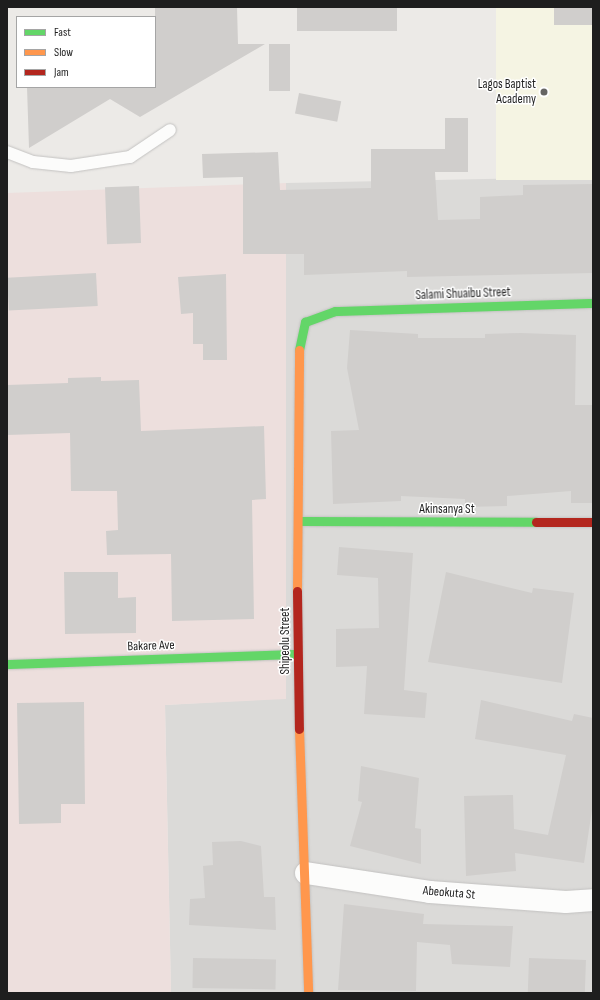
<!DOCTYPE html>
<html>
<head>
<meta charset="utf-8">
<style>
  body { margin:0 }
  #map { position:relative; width:600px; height:1000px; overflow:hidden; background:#eceae7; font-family:"Sofia Sans Condensed",sans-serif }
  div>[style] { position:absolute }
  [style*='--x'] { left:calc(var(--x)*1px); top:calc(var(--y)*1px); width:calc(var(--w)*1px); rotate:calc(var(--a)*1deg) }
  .residential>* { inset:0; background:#dbdad8 }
  .commercial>* { inset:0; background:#eddfdd }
  .education>* { inset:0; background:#f5f4e3; transform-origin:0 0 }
  .building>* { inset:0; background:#d0cecc; transform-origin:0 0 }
  .roads { filter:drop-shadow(0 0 1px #c3c2c1) drop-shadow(0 0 1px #c3c2c1) }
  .lane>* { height:12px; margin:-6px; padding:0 6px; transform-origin:6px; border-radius:6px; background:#fcfcfb }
  .street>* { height:22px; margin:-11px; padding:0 11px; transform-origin:11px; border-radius:11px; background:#fcfcfb }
  .fast>* { height:9px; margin:-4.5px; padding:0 4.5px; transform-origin:4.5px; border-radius:4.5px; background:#63d668 }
  .slow>* { height:9px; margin:-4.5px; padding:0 4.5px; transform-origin:4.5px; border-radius:4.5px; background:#ff974d }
  .jam>* { height:9px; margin:-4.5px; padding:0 4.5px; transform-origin:4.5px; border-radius:4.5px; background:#b3261e }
  .dots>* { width:11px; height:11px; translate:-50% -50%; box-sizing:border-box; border:2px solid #fff; border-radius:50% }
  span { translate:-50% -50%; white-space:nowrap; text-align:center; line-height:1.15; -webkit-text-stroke:3px #fff; paint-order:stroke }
  .poi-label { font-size:13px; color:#1e1e1e }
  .right { translate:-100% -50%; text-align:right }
  .street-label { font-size:13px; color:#1e1e1e }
  .frame { position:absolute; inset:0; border:8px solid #1e1e1e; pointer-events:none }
  .legend { position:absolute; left:16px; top:16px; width:140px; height:72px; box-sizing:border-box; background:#fff; border:1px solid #a5a5a5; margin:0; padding:5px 7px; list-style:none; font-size:12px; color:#1e1e1e }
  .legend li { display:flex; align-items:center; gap:8px; height:20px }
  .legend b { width:20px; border:1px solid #a5a5a5 }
</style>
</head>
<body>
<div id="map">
  <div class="residential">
    <i style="clip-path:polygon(593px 177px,593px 993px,171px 993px,165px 705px,286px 698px,286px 183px)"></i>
  </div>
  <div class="commercial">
    <i style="clip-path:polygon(286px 183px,286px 699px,165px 705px,171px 993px,7px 993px,7px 193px)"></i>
  </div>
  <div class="education">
    <i style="left:496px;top:7px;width:97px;height:173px"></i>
  </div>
  <div class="building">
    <i style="clip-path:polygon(155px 7px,237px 7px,238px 44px,265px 44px,140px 117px,110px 99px,29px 148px,27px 87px,155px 87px)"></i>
    <i style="left:297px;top:7px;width:100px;height:24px"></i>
    <i style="left:554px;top:7px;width:39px;height:18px"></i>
    <i style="left:269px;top:44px;width:21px;height:47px"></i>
    <i style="left:299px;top:93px;width:43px;height:21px;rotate:11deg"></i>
    <i style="clip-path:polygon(445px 118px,468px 118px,468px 172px,435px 172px,438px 220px,480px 219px,480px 197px,523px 195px,523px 185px,593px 184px,593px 273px,407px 277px,407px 271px,304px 275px,304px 254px,243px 254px,243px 177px,203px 178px,202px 154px,278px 152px,280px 190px,371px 188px,371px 149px,445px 149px)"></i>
    <i style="left:139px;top:186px;width:57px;height:34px;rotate:88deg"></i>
    <i style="left:96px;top:273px;width:33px;height:89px;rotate:87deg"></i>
    <i style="clip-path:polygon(226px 274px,227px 360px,203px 360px,203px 344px,193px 344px,193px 313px,181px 314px,178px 277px)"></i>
    <i style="clip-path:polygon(350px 330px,418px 334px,418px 338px,485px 338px,485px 334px,521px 333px,576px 335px,575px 405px,593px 405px,593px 503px,571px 503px,571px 491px,507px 496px,507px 506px,465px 507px,465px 499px,401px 496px,401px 501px,333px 504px,331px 431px,359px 430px,347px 368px)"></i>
    <i style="clip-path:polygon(101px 377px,101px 381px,139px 380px,141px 431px,264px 426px,266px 499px,252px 500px,254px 619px,172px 621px,171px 554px,107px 555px,106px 531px,118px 530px,117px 491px,71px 491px,70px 433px,7px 435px,7px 385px,68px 383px,68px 378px)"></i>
    <i style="clip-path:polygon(339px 547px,413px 553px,404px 690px,427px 693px,425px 718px,364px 714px,367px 666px,336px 667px,336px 629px,379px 628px,378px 578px,337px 575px)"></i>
    <i style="clip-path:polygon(64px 572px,118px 572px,118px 598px,136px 597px,136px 633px,65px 634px)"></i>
    <i style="clip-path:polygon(446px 572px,532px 593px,533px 588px,574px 593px,562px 683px,428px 662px)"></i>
    <i style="clip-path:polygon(481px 700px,572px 721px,574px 714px,593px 718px,593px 803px,584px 863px,515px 853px,516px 871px,466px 876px,464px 796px,513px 795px,514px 829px,548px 835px,566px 755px,475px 739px)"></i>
    <i style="clip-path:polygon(84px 702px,85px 804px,61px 804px,61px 823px,19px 824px,17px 703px)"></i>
    <i style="clip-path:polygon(361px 766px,419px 778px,415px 828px,421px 829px,421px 864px,350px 846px,362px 802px,358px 801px)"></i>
    <i style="clip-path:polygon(241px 841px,261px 846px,264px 897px,275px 897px,276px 930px,189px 925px,190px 899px,205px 898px,203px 866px,213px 865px,212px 842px)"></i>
    <i style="clip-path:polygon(344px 904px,424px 914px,423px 924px,513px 926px,510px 967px,452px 964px,450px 945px,417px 942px,416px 991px,338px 990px)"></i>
    <i style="left:193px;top:958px;width:83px;height:30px;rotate:1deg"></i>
    <i style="left:529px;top:958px;width:57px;height:35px;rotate:2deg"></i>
  </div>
  <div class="roads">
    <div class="lane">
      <i style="--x:7;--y:152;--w:28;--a:21"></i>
      <i style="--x:33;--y:162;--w:38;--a:6"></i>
      <i style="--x:71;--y:166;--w:60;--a:-8.7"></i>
      <i style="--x:130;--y:157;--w:48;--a:-34"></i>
    </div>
    <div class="street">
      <i style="--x:306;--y:873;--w:125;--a:8.7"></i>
      <i style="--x:430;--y:892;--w:136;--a:4.2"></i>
      <i style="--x:566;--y:902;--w:27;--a:-4"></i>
    </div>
    <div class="fast">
      <i style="--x:299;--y:350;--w:29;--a:-78"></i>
      <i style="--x:305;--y:322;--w:32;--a:-20"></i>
      <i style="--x:335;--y:311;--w:258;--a:-1.8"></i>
      <i style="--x:300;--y:521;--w:236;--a:0.2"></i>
      <i style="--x:7;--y:664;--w:289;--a:-2"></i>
    </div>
    <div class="slow">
      <i style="--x:297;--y:591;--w:241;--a:-89.5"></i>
      <i style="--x:299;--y:729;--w:264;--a:88"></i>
    </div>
    <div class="jam">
      <i style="--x:536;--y:522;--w:57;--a:0"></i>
      <i style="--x:297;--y:591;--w:138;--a:89.2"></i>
    </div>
  </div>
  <div class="dots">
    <i style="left:544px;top:92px;background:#666564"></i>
  </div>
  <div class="poi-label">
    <span class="right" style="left:536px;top:92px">Lagos Baptist<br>Academy</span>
  </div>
  <div class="street-label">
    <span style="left:463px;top:294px;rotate:-2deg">Salami Shuaibu Street</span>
    <span style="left:447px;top:509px">Akinsanya St</span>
    <span style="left:285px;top:641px;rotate:-90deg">Shipeolu Street</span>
    <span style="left:151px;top:646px;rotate:-2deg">Bakare Ave</span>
    <span style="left:449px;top:893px;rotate:5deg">Abeokuta St</span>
  </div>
  <div class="frame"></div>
  <ul class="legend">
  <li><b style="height:5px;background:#63d668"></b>Fast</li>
  <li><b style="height:5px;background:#ff974d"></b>Slow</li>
  <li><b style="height:5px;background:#b3261e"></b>Jam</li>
  </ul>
</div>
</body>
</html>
